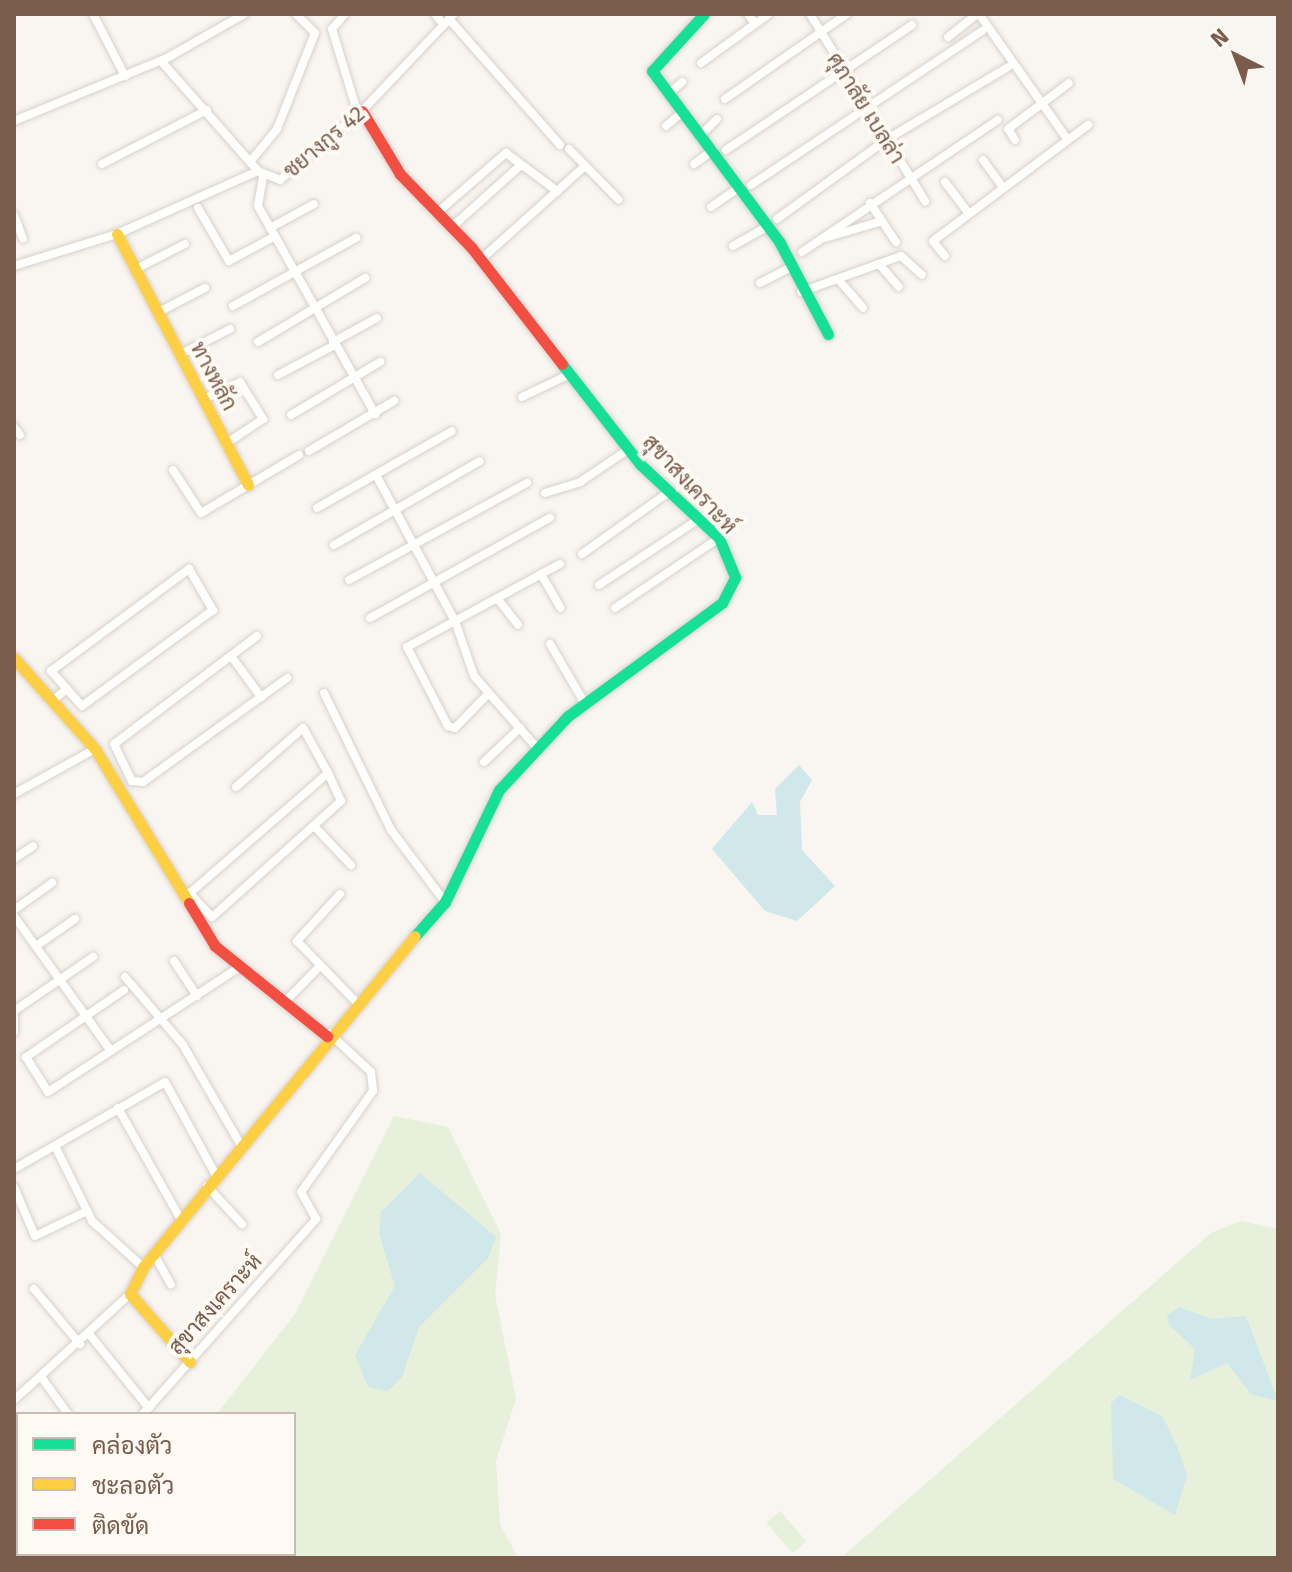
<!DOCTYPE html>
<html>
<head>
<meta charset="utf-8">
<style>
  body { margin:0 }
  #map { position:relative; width:1292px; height:1572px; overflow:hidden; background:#f9f5f0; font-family:"Fira Sans",Sarabun,sans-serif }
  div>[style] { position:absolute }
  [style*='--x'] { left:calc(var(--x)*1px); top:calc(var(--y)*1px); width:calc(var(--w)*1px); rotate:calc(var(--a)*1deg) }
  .green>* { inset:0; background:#e7f0db; transform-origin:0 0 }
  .water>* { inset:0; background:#d0e8ea }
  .roads { filter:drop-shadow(0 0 2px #d7d1cb) drop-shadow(0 0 2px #d7d1cb) }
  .street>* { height:8px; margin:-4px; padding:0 4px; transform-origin:4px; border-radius:4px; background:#fefefd }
  .fast>* { height:11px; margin:-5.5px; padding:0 5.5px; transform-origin:5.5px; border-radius:5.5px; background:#16e098 }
  .slow>* { height:11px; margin:-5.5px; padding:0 5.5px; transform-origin:5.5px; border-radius:5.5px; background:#ffcf43 }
  .jam>* { height:11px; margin:-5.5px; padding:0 5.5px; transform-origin:5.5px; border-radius:5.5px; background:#f24e42 }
  span { translate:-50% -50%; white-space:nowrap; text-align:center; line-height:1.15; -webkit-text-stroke:8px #fffaf3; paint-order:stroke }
  .street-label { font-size:22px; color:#7a5c4d }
  .frame { position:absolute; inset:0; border:16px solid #7a5c4d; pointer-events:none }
  .legend { position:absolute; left:16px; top:1412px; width:280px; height:144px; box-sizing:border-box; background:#fffaf3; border:2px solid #cabbb1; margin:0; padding:10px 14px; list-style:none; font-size:24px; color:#7a5c4d }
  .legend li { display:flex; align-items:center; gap:16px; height:40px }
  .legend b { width:40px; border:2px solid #cabbb1 }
  .north { position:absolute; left:1196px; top:16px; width:80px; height:80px; -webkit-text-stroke:6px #fffaf3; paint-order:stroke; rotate:318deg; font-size:22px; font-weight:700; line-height:32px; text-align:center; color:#7a5c4d }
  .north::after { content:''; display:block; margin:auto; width:28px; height:36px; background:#7a5c4d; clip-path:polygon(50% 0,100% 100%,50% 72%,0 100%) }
</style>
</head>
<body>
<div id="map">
  <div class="green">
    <i style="clip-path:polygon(394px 1116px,448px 1127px,501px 1234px,495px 1295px,516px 1399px,496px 1461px,500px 1524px,518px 1558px,192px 1558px,294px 1554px,294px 1414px,217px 1414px,295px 1314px)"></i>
    <i style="clip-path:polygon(1241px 1221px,1278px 1229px,1278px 1558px,841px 1558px,1211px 1233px)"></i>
    <i style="left:780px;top:1511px;width:40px;height:18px;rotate:49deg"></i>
  </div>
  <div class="water">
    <i style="clip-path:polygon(799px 765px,812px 780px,800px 802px,802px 850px,835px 886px,797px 921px,765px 911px,712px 849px,752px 802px,758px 815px,777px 815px,775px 789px)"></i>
    <i style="clip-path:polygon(420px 1173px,496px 1237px,488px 1258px,419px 1327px,402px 1377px,388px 1391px,368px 1387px,355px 1355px,395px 1286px,379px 1234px,381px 1212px)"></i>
    <i style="clip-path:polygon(1179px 1307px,1212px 1319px,1246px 1316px,1278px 1401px,1252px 1395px,1227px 1363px,1190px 1380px,1195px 1349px,1169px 1325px,1167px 1316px)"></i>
    <i style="clip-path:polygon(1120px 1395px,1163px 1417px,1177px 1446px,1187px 1475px,1175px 1515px,1113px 1479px,1111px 1403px)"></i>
  </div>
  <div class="roads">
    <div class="street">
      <i style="--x:93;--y:14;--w:70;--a:62.7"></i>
      <i style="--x:345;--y:14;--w:20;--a:131"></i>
      <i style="--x:332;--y:29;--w:89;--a:73"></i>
      <i style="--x:435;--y:14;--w:14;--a:51"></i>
      <i style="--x:748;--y:14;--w:12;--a:55"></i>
      <i style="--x:810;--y:14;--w:220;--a:58.4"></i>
      <i style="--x:979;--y:14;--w:154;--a:54.8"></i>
      <i style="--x:449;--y:19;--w:168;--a:48.6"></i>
      <i style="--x:948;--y:37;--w:37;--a:-38"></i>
      <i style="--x:161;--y:61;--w:147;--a:48.6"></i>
      <i style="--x:258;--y:171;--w:24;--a:22"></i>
      <i style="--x:280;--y:180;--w:107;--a:-40.1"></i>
      <i style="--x:362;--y:111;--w:134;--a:-46.5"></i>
      <i style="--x:701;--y:63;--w:84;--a:-35.8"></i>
      <i style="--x:671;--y:92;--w:15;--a:-42"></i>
      <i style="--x:725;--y:99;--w:149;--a:-34.9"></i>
      <i style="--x:14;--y:121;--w:165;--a:-22.4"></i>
      <i style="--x:167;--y:58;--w:89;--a:-29.7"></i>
      <i style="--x:666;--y:126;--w:23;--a:-40"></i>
      <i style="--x:702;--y:134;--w:21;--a:-45"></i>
      <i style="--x:1015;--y:140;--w:13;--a:-122"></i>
      <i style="--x:1008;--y:129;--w:76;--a:-37"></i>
      <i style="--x:569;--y:149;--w:71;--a:45.6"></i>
      <i style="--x:726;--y:150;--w:224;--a:-33.9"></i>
      <i style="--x:983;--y:160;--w:34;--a:54"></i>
      <i style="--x:250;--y:162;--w:43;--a:-50.7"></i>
      <i style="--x:277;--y:129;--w:103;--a:-68.4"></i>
      <i style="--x:315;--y:33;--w:27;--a:-135"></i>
      <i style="--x:102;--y:164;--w:118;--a:-27.2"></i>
      <i style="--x:694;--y:164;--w:24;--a:-36"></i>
      <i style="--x:263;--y:177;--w:29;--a:100"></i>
      <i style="--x:258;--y:206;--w:239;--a:60.6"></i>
      <i style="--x:945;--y:182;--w:40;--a:53"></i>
      <i style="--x:751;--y:185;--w:278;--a:-33.7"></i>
      <i style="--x:870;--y:203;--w:47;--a:56.3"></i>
      <i style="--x:711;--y:207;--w:35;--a:-35"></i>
      <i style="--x:198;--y:208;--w:61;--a:59.7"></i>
      <i style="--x:229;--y:261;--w:52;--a:-28.5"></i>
      <i style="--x:439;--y:211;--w:89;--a:-40.9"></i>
      <i style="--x:506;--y:153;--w:64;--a:36.7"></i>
      <i style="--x:14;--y:215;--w:25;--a:69"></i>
      <i style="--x:777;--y:219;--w:135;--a:-35.9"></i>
      <i style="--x:886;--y:140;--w:142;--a:-30.9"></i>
      <i style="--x:453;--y:226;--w:91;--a:-41.9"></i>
      <i style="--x:270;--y:228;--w:50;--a:-28.6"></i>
      <i style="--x:825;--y:238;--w:59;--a:-16.6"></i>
      <i style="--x:733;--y:246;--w:40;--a:-29.7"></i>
      <i style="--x:802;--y:252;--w:236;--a:-34"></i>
      <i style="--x:487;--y:254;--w:132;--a:-41.9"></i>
      <i style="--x:945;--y:256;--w:19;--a:-129"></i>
      <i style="--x:933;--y:241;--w:194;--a:-36.8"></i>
      <i style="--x:879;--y:264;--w:30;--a:49"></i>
      <i style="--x:14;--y:266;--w:108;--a:-17.3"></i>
      <i style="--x:117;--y:234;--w:154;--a:-24.1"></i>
      <i style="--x:136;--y:269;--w:55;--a:-27"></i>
      <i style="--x:838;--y:279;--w:38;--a:49"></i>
      <i style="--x:760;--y:283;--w:36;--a:-27"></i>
      <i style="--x:801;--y:292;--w:106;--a:-19.8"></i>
      <i style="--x:901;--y:256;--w:28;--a:42"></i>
      <i style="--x:233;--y:306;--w:141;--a:-28.9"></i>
      <i style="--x:159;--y:312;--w:52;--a:-27.6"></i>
      <i style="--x:258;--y:342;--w:125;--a:-30.9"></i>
      <i style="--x:333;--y:342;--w:50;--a:-28.6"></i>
      <i style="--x:181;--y:354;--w:55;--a:-27"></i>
      <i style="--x:278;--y:375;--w:62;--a:-27.8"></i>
      <i style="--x:522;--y:397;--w:55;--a:-25.6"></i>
      <i style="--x:204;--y:399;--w:40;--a:-25"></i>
      <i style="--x:240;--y:382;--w:44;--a:58.1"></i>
      <i style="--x:263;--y:419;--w:43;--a:146.3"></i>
      <i style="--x:291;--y:415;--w:104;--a:-30.8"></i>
      <i style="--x:14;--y:427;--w:10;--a:53"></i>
      <i style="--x:309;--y:451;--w:99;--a:-30.5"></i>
      <i style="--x:173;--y:470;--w:51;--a:56.9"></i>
      <i style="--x:201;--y:513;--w:114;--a:-30.6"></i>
      <i style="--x:376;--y:475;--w:166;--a:61.6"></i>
      <i style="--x:455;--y:621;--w:58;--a:70.9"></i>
      <i style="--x:474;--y:676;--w:97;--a:48.8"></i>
      <i style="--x:545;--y:493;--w:37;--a:-17"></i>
      <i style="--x:580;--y:482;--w:59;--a:-34"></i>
      <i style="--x:317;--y:508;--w:155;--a:-29.7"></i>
      <i style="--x:334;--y:545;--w:168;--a:-29.9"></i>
      <i style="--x:582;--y:554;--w:108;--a:-35.6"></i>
      <i style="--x:189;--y:569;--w:48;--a:59.7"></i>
      <i style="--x:213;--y:610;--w:162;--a:143.8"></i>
      <i style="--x:82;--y:706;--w:47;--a:-131.5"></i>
      <i style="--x:51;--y:671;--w:172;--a:-36.5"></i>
      <i style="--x:541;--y:574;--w:39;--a:60"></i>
      <i style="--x:349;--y:580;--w:203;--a:-28.6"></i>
      <i style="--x:599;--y:585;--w:120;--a:-33.4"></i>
      <i style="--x:497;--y:598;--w:34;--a:52"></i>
      <i style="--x:615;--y:608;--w:125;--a:-33.9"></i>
      <i style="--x:370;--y:618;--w:206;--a:-29.1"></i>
      <i style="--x:257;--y:636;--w:179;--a:142.9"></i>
      <i style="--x:114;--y:744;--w:41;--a:64.1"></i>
      <i style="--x:132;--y:781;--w:11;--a:5"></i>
      <i style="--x:143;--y:782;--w:178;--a:-35.8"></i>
      <i style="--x:550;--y:644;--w:67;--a:59.6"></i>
      <i style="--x:231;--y:656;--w:51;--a:53.8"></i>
      <i style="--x:324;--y:693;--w:153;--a:63.9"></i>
      <i style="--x:391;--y:830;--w:90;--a:53.1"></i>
      <i style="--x:487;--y:695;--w:46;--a:134.1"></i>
      <i style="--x:455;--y:728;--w:7;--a:-164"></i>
      <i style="--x:448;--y:726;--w:89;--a:-117.4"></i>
      <i style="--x:407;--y:647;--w:174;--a:-28.5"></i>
      <i style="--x:57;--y:697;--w:13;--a:-39"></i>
      <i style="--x:484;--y:762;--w:50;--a:-43.4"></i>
      <i style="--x:328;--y:773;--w:31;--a:65"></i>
      <i style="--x:341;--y:801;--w:173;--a:138"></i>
      <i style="--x:212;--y:917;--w:33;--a:-133"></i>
      <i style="--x:190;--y:893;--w:183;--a:-41"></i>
      <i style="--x:236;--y:787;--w:89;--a:-41.4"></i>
      <i style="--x:303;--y:728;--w:51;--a:60.9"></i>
      <i style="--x:14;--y:794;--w:93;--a:-29.1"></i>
      <i style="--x:314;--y:826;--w:54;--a:46.5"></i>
      <i style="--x:14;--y:859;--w:23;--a:-34"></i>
      <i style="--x:340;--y:894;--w:64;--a:132.5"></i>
      <i style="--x:297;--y:941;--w:86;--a:45.9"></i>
      <i style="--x:14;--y:910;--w:47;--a:-35.4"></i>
      <i style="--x:14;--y:916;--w:166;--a:54.3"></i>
      <i style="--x:39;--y:944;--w:44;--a:-34.8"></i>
      <i style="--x:174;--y:961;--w:42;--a:56.7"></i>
      <i style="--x:125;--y:977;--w:89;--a:49.5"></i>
      <i style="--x:183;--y:1045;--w:112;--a:60"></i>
      <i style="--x:124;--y:990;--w:119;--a:145.6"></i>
      <i style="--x:26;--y:1057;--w:41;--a:57.8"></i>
      <i style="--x:48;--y:1092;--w:225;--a:-33.1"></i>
      <i style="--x:284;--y:1003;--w:50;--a:-45.8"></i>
      <i style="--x:14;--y:1011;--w:96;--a:-34.4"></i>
      <i style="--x:14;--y:1015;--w:17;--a:90"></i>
      <i style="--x:118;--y:1108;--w:129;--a:60.6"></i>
      <i style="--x:55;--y:1146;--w:84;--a:63.7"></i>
      <i style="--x:92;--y:1221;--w:69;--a:42"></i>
      <i style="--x:14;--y:1169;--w:174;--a:-29.9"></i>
      <i style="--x:165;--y:1082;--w:106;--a:61.3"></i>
      <i style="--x:207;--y:1186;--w:52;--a:47.4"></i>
      <i style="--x:14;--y:1187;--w:53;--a:66.8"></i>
      <i style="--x:35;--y:1236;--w:58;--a:-25.7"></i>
      <i style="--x:154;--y:1254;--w:35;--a:61"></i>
      <i style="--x:34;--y:1289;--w:72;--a:50.1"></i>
      <i style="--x:90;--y:1335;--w:94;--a:51.1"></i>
      <i style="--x:42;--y:1378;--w:44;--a:54.2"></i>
      <i style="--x:14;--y:1400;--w:157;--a:-42.4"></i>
      <i style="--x:143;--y:1414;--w:261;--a:-48.4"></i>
      <i style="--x:316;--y:1219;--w:31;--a:-119"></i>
      <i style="--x:301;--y:1192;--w:124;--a:-54.5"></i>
      <i style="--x:373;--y:1091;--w:19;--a:-96"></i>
      <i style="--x:371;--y:1072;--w:57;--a:-137.1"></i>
      <i style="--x:14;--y:1443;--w:6;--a:51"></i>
      <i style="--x:94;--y:1554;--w:5;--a:53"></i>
      <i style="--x:15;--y:1558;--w:6;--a:-45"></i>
    </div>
    <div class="fast">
      <i style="--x:704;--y:14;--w:77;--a:132.4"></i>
      <i style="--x:652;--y:71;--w:214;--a:53.3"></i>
      <i style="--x:780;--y:243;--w:103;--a:62.2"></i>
      <i style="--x:415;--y:936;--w:45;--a:-48.6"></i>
      <i style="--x:445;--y:902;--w:124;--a:-64.3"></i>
      <i style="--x:499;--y:790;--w:101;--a:-47"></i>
      <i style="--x:568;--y:716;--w:191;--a:-36.3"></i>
      <i style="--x:722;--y:603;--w:29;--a:-63"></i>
      <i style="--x:735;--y:577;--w:42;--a:-112.3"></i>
      <i style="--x:719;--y:538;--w:108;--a:-136.9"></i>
      <i style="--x:640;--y:464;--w:127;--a:-128"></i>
    </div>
    <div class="slow">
      <i style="--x:117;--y:234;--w:283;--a:62.4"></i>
      <i style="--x:14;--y:658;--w:122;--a:48.3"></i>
      <i style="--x:95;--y:749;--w:180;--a:58.6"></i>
      <i style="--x:190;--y:1362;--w:91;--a:-131.4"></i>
      <i style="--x:130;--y:1294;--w:30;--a:-64"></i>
      <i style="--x:143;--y:1267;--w:428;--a:-50.6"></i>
    </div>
    <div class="jam">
      <i style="--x:362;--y:111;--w:74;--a:58.9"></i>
      <i style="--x:400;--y:174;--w:102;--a:45.8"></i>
      <i style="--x:471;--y:247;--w:148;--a:52.1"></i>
      <i style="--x:189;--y:903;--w:50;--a:58.8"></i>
      <i style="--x:215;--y:946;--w:144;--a:38.8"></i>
    </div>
  </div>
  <div class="street-label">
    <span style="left:866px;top:108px;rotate:58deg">ศุภาลัย เบลล่า</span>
    <span style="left:324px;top:142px;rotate:-40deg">ชยางกูร 42</span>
    <span style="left:214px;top:376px;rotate:62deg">ทางหลัก</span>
    <span style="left:690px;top:484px;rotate:47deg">สุขาสงเคราะห์</span>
    <span style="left:215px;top:1304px;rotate:-48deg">สุขาสงเคราะห์</span>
  </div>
  <div class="frame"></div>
  <ul class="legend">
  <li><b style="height:10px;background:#16e098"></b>คล่องตัว</li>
  <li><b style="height:10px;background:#ffcf43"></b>ชะลอตัว</li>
  <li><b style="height:10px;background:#f24e42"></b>ติดขัด</li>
  </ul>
  <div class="north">N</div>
</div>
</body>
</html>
